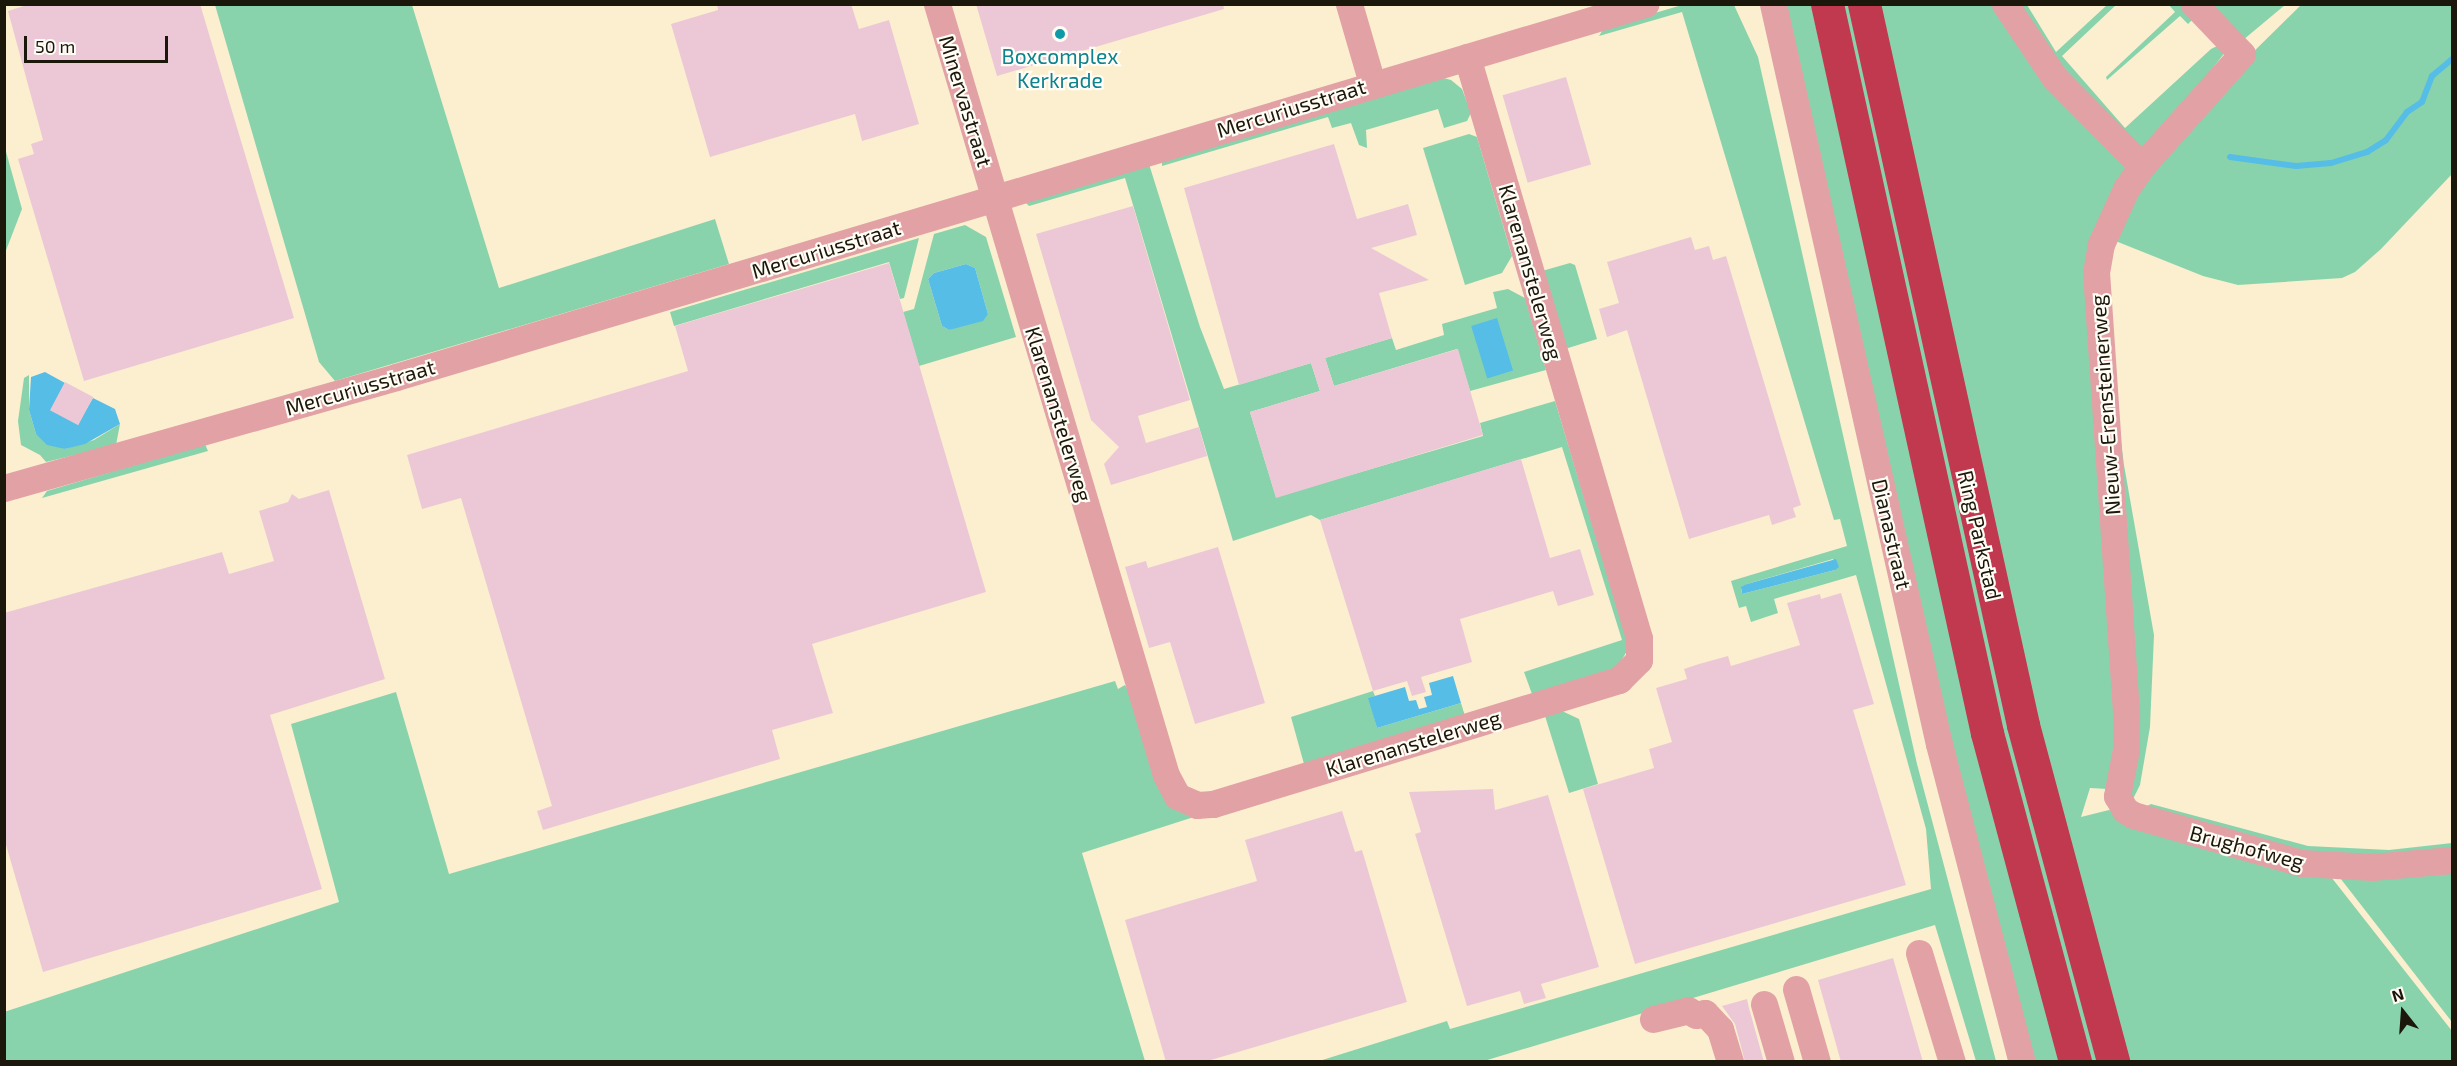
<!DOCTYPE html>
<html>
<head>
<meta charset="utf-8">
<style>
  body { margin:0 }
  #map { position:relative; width:2457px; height:1066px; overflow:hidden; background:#fbefcf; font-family:"Exo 2",sans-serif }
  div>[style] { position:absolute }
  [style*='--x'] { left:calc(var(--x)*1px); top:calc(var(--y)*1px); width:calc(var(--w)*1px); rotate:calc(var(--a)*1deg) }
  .green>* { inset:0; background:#89d3ac }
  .water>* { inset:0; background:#56bde7; transform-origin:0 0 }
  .stream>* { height:6px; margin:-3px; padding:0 3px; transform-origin:3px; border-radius:3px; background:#56bde7 }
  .building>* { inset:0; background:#ecc8d7; transform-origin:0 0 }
  .minor>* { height:27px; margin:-13.5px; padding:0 13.5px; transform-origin:13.5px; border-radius:13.5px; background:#e2a1a5 }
  .highway>* { height:33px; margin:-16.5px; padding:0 16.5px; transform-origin:16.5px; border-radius:16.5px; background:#c1394f }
  .dots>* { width:16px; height:16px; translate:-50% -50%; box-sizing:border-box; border:3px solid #fffdf6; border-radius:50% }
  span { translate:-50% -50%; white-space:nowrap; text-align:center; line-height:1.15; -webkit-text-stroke:4.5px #fffdf6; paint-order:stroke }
  .culture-label { font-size:21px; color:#0d838f }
  .street-label { font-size:21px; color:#1b170b }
  .frame { position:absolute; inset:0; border:6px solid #1b170b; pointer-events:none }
  .north { position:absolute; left:2373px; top:982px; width:60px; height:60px; -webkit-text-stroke:4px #fffdf6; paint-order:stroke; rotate:343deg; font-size:16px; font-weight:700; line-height:24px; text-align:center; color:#1b170b }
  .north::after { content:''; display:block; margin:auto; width:21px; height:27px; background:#1b170b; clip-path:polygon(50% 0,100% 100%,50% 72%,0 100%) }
  .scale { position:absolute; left:24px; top:36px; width:144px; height:27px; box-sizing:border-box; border:3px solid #1b170b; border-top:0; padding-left:8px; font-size:18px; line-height:21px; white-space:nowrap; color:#1b170b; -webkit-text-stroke:4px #fffdf6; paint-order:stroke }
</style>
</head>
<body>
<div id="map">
  <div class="green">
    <i style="clip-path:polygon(215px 5px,412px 5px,499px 288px,715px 219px,729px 264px,335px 381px,319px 362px)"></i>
    <i style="clip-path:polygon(evenodd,1682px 5px,1734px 5px,1758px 57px,1917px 764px,1996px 1061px,1976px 1061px,1935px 925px,1484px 1061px,1316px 1062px,1447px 1021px,1450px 1029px,1931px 889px,1926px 829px,1856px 575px,1774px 599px,1778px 613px,1751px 622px,1746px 606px,1739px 608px,1731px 581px,1847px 546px,1840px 519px,1834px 520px,1682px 12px,1599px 36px,1604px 28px,1682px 5px,1833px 559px,1835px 570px,1742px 594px,1741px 589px,1747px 584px,1833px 559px)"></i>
    <i style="clip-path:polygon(1782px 5px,1811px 5px,1928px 530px,2062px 1061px,2032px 1061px,1976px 853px)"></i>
    <i style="clip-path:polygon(1836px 5px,1852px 5px,2102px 1061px,2085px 1061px,2010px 786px)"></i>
    <i style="clip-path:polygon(1878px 5px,1999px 5px,2130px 163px,2104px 214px,2120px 750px,2108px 789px,2090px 788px,2081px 817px,2109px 810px,2328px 873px,2452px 1031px,2452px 1061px,2125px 1061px,2068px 853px)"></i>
    <i style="clip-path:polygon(2010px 5px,2027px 5px,2056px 52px,2107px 5px,2116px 5px,2062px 56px,2125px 128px,2211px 49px,2217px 46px,2226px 51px,2151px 148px,2133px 151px)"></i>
    <i style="clip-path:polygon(2169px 5px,2183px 5px,2194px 18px,2188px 24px,2180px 16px,2107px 80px,2106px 77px,2175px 12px)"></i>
    <i style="clip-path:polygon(2202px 5px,2285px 5px,2243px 40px)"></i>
    <i style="clip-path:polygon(2301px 5px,2452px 5px,2452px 174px,2381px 249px,2355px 272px,2342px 278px,2238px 285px,2203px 276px,2108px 238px,2114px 221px,2236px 69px)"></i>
    <i style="clip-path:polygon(1440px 77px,1451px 80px,1462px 89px,1471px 113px,1467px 121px,1444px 128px,1438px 109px,1366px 130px,1367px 148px,1359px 145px,1351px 123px,1332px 128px,1328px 117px,1162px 166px,1162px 161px)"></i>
    <i style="clip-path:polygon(1469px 134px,1477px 137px,1512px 256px,1502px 273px,1465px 285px,1423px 148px)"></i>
    <i style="clip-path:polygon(5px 148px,22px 209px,5px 253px,4px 253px)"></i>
    <i style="clip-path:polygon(1149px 164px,1200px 327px,1224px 389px,1311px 363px,1320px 391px,1250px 412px,1276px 497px,1483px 436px,1480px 423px,1555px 401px,1627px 640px,1627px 651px,1617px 668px,1532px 694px,1524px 672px,1622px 640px,1562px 447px,1320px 520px,1311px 515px,1233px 541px,1125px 178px,1029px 206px,1025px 202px)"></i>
    <i style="clip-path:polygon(evenodd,965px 225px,986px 237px,1016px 337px,919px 366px,903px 312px,914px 309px,934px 234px,965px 225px,966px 264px,975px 268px,988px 314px,949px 330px,942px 326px,928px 279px,934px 273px,966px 264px)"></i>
    <i style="clip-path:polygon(919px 238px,904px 298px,900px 299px,889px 262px,674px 326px,670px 312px)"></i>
    <i style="clip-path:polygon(1570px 263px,1575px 265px,1597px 339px,1565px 349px,1542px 271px)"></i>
    <i style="clip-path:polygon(1508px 289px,1525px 298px,1546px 370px,1470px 391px,1457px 349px,1334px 386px,1325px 358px,1392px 338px,1396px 350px,1444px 335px,1442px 324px,1497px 308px,1493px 292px)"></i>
    <i style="clip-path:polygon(2102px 295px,2124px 465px,2154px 635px,2150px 727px,2140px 785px,2131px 803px)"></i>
    <i style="clip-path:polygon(29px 375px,29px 410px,36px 434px,65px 449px,94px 440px,120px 424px,116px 445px,46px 462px,40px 455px,21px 445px,18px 421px,24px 378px)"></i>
    <i style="clip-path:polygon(205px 444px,208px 451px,42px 498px,47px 491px)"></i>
    <i style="clip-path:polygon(1115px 681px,1118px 689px,1125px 685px,1200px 815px,1082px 853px,1145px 1061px,5px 1062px,4px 1012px,339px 902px,291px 724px,396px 692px,449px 874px)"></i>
    <i style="clip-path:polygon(1373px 691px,1375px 696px,1369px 698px,1377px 728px,1461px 703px,1465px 716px,1304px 764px,1291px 717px)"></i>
    <i style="clip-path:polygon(1562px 711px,1579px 719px,1598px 784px,1569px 793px,1545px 716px)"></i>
    <i style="clip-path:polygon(2151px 804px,2308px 846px,2389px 850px,2452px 843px,2452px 853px,2334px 860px,2139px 810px)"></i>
    <i style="clip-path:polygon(2452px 866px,2452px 1022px,2337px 874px)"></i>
  </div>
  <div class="water">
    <i style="clip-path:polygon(966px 264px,975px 268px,988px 314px,983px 321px,949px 330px,942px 326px,928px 279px,934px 273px)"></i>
    <i style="left:1497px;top:318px;width:55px;height:27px;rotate:73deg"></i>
    <i style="clip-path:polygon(45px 372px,65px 383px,51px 410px,78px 424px,93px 398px,115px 409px,120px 424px,85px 444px,65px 449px,47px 445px,36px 434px,29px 410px,31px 377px)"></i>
    <i style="clip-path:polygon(1836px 559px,1839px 567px,1835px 570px,1742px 594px,1741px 587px,1747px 584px)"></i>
    <i style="clip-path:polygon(1453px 676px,1461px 703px,1377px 728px,1368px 698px,1405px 687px,1409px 701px,1416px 700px,1419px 709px,1427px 707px,1424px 697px,1432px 695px,1429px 683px)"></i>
  </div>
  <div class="stream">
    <i style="--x:2230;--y:157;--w:67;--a:7.8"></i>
    <i style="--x:2296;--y:166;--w:35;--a:-5"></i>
    <i style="--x:2331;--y:163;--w:38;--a:-17"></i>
    <i style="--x:2367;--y:152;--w:22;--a:-32"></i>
    <i style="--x:2386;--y:140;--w:35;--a:-53"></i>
    <i style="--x:2407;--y:112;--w:18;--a:-34"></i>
    <i style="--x:2422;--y:102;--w:28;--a:-69"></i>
    <i style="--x:2432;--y:76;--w:26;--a:-40"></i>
  </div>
  <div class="building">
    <i style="clip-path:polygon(30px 4px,200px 4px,294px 318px,84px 381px,18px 159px,34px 154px,31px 144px,43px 140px,8px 11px)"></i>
    <i style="clip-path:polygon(717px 4px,851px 4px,859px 29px,889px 20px,919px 124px,862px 141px,855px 114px,710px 157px,671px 24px,718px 10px)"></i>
    <i style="clip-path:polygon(976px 4px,1223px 4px,1224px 9px,997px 76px)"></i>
    <i style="left:1566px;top:77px;width:91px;height:66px;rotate:74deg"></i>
    <i style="clip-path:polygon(1334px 144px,1357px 219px,1408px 204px,1417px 235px,1371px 248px,1429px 280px,1379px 293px,1392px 338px,1325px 358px,1334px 386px,1458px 349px,1483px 435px,1276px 498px,1250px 412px,1320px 391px,1311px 363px,1239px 385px,1184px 188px)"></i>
    <i style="clip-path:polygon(1133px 206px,1190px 400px,1138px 416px,1146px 443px,1199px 427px,1207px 456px,1111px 485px,1104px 464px,1119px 447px,1091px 420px,1036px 234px)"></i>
    <i style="clip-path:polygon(1691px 237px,1695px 250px,1709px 246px,1713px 260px,1726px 256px,1801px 505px,1793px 508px,1796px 517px,1772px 525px,1769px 515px,1689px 539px,1627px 330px,1607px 337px,1599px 309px,1619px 303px,1607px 262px)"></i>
    <i style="clip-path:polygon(889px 263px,986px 592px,812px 644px,833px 713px,772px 730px,780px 759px,543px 830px,537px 811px,552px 806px,461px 498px,422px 509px,407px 455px,688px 371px,675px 326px)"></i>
    <i style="left:65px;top:382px;width:32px;height:32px;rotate:28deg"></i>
    <i style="clip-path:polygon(1521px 459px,1550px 558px,1580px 549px,1594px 595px,1558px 606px,1553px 591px,1460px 619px,1472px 662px,1421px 677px,1426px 692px,1412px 696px,1407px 681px,1373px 691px,1320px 520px)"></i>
    <i style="clip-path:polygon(329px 490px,385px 679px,270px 715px,322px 889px,43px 972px,4px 838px,4px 613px,222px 552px,229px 574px,274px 561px,259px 511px,288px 502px,292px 494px,299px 499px)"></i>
    <i style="clip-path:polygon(1218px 547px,1265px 703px,1195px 724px,1170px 642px,1149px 648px,1125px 567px,1146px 561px,1148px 568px)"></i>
    <i style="clip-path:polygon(1841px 593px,1874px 704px,1853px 710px,1906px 885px,1635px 964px,1583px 789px,1654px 768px,1649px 749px,1672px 742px,1656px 688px,1687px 679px,1684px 669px,1699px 664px,1728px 656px,1731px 666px,1800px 645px,1787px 603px,1820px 594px,1821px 599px)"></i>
    <i style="clip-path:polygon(1493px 789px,1495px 810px,1548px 795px,1599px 967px,1541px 984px,1546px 998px,1524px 1004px,1520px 991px,1467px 1006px,1415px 834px,1421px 832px,1409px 792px)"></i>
    <i style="clip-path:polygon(1342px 811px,1355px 852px,1362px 850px,1407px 1002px,1204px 1062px,1166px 1062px,1125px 920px,1257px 881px,1245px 840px)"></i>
    <i style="clip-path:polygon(1893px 958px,1923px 1062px,1841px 1062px,1818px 980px)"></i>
    <i style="clip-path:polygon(1747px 999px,1749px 1008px,1764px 1062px,1745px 1062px,1735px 1024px,1722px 1006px)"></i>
  </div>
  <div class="minor">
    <i style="--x:937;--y:4;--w:804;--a:73.46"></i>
    <i style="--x:1166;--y:775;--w:24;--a:62"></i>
    <i style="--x:1177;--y:796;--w:22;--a:24"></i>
    <i style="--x:1197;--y:805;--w:16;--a:-4"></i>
    <i style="--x:1213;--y:804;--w:425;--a:-17"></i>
    <i style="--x:1619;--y:680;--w:28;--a:-45"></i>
    <i style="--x:1639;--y:660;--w:22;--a:-90"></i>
    <i style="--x:1639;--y:638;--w:606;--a:-106.49"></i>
    <i style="--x:1349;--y:4;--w:82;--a:73.8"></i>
    <i style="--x:1773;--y:4;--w:758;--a:77.36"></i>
    <i style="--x:1939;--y:744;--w:329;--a:75.4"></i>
    <i style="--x:2005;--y:4;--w:88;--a:56.1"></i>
    <i style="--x:2054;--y:77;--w:125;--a:45.3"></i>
    <i style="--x:2194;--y:4;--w:69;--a:46.2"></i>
    <i style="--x:2242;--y:54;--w:150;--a:131.8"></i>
    <i style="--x:2142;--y:166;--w:28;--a:125"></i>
    <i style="--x:2126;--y:189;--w:60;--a:114.4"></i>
    <i style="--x:2101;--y:244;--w:28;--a:100"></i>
    <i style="--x:2096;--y:272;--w:444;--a:86.1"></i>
    <i style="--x:2126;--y:715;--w:34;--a:90"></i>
    <i style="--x:2126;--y:749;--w:48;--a:100.8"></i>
    <i style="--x:2117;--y:796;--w:16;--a:60"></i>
    <i style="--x:2125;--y:810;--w:9;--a:32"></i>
    <i style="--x:2133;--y:815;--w:175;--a:15.9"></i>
    <i style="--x:2301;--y:863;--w:71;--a:3.2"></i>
    <i style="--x:2372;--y:867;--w:80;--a:-5"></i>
    <i style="--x:4;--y:488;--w:407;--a:-15.8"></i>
    <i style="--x:396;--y:377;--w:1304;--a:-16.63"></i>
    <i style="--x:1919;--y:953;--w:114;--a:73.2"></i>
    <i style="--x:1796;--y:989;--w:76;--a:74"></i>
    <i style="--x:1764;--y:1004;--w:60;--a:73.7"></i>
    <i style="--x:1653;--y:1019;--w:36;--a:-14"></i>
    <i style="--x:1688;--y:1010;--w:9;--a:32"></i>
    <i style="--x:1696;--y:1015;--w:9;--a:-13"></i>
    <i style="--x:1705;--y:1013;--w:22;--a:47"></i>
    <i style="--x:1720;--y:1029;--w:34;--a:73"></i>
  </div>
  <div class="highway">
    <i style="--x:1827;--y:4;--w:746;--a:77.62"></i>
    <i style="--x:1987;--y:733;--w:341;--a:75"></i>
    <i style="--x:1864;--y:4;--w:738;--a:77.56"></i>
    <i style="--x:2023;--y:725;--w:349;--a:75"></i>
  </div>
  <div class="dots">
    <i style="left:1060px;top:34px;background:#0f9aa8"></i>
  </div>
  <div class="culture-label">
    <span style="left:1060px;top:68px">Boxcomplex<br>Kerkrade</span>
  </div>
  <div class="street-label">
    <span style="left:966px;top:101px;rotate:73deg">Minervastraat</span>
    <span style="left:1291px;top:108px;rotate:-17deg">Mercuriusstraat</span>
    <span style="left:826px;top:249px;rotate:-17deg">Mercuriusstraat</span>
    <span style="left:1531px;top:272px;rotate:74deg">Klarenanstelerweg</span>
    <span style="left:360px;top:387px;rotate:-16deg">Mercuriusstraat</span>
    <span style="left:2105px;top:405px;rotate:-94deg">Nieuw-Erensteinerweg</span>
    <span style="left:1059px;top:414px;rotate:73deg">Klarenanstelerweg</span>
    <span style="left:1892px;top:534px;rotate:77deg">Dianastraat</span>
    <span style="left:1980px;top:535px;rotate:77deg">Ring Parkstad</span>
    <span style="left:1413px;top:743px;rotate:-17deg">Klarenanstelerweg</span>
    <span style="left:2247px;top:847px;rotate:15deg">Brughofweg</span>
  </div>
  <div class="frame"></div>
  <div class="north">N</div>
  <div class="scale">50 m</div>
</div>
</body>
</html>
